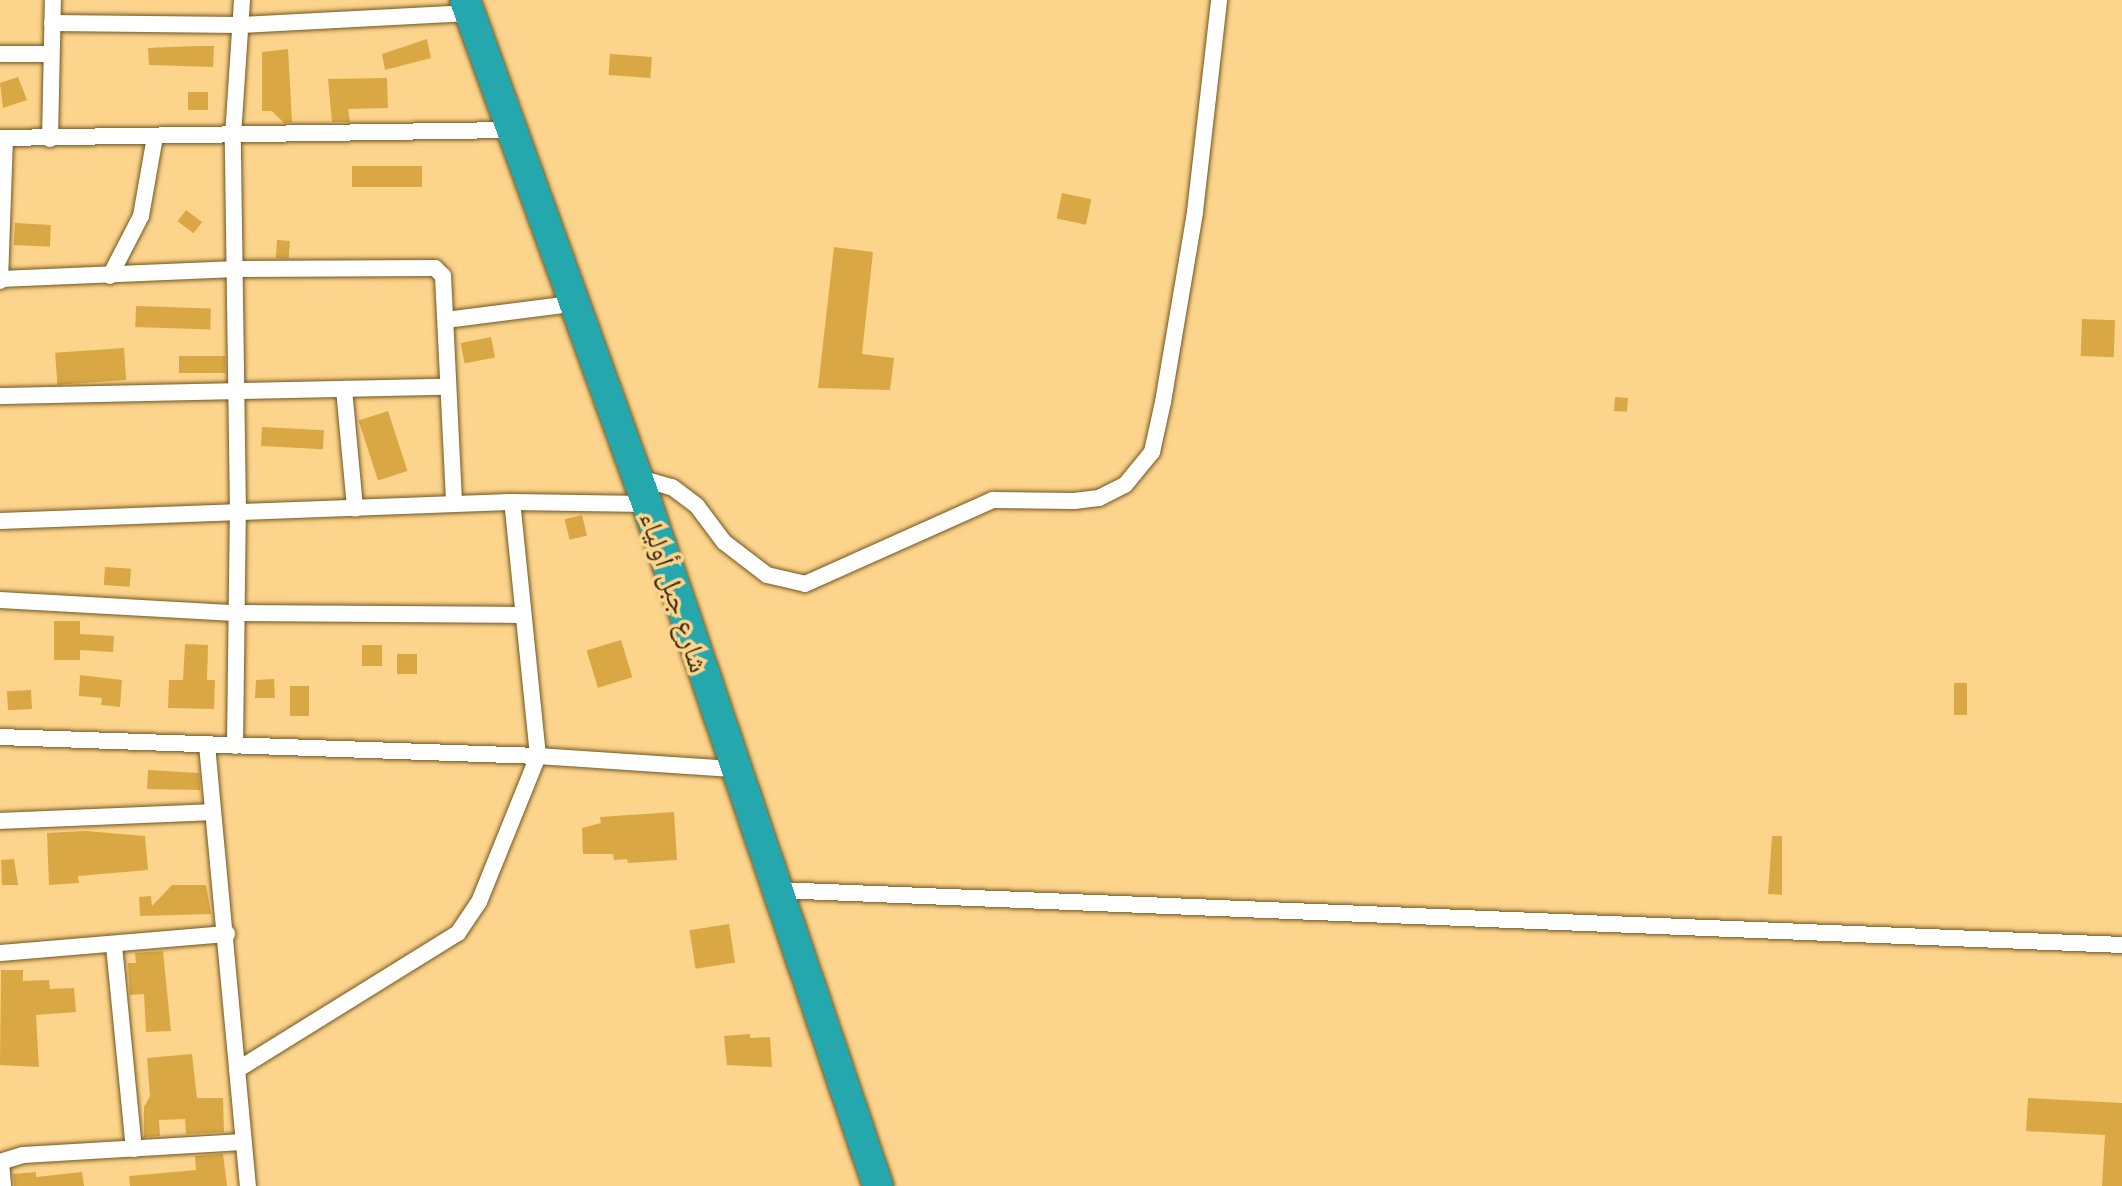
<!DOCTYPE html>
<html>
<head>
<meta charset="utf-8">
<style>
  body { margin:0 }
  #map { position:relative; width:2122px; height:1186px; overflow:hidden; background:#fcd48c; font-family:Inter,"Noto Naskh Arabic",sans-serif }
  div>[style] { position:absolute }
  [style*='--x'] { left:calc(var(--x)*1px); top:calc(var(--y)*1px); width:calc(var(--w)*1px); rotate:calc(var(--a)*1deg) }
  .building>* { inset:0; background:#d9a744; transform-origin:0 0 }
  .roads { filter:drop-shadow(0 0 2px #72561f) drop-shadow(0 0 2px #72561f) }
  .street>* { height:16px; margin:-8px; padding:0 8px; transform-origin:8px; border-radius:8px; background:#fff }
  .highway>* { height:30px; margin:-15px; padding:0 15px; transform-origin:15px; border-radius:15px; background:#25a7ae }
  span { translate:-50% -50%; white-space:nowrap; text-align:center; line-height:1.15; -webkit-text-stroke:7px #fcd48c; paint-order:stroke }
  .street-label { font-size:28px; color:#3d2d0f }
</style>
</head>
<body>
<div id="map">
  <div class="building">
    <i style="clip-path:polygon(427px 39px,431px 58px,385px 70px,382px 54px)"></i>
    <i style="clip-path:polygon(195px 46px,214px 46px,213px 67px,149px 65px,148px 48px)"></i>
    <i style="clip-path:polygon(288px 49px,292px 122px,284px 123px,272px 111px,262px 111px,262px 52px)"></i>
    <i style="left:610px;top:54px;width:42px;height:21px;rotate:4deg"></i>
    <i style="clip-path:polygon(18px 77px,27px 100px,3px 108px,0 83px)"></i>
    <i style="clip-path:polygon(387px 78px,388px 108px,348px 109px,350px 122px,332px 122px,328px 79px)"></i>
    <i style="left:208px;top:92px;width:18px;height:20px;rotate:90deg"></i>
    <i style="left:422px;top:166px;width:21px;height:70px;rotate:90deg"></i>
    <i style="left:1062px;top:193px;width:30px;height:26px;rotate:12deg"></i>
    <i style="left:186px;top:210px;width:20px;height:14px;rotate:37deg"></i>
    <i style="left:15px;top:223px;width:36px;height:22px;rotate:3deg"></i>
    <i style="left:277px;top:240px;width:13px;height:18px;rotate:4deg"></i>
    <i style="clip-path:polygon(834px 247px,873px 252px,862px 354px,894px 358px,890px 390px,818px 388px)"></i>
    <i style="left:136px;top:306px;width:75px;height:21px;rotate:2deg"></i>
    <i style="left:2082px;top:319px;width:33px;height:37px;rotate:2deg"></i>
    <i style="left:491px;top:337px;width:21px;height:31px;rotate:79deg"></i>
    <i style="left:124px;top:348px;width:32px;height:69px;rotate:86deg"></i>
    <i style="left:179px;top:356px;width:46px;height:17px"></i>
    <i style="left:1615px;top:397px;width:13px;height:14px;rotate:4deg"></i>
    <i style="left:388px;top:411px;width:63px;height:31px;rotate:72deg"></i>
    <i style="left:262px;top:427px;width:62px;height:19px;rotate:3deg"></i>
    <i style="left:582px;top:515px;width:21px;height:18px;rotate:76deg"></i>
    <i style="left:105px;top:567px;width:26px;height:18px;rotate:4deg"></i>
    <i style="clip-path:polygon(54px 621px,80px 621px,80px 634px,114px 636px,113px 652px,80px 650px,80px 660px,54px 660px)"></i>
    <i style="left:621px;top:640px;width:39px;height:36px;rotate:73deg"></i>
    <i style="clip-path:polygon(185px 644px,208px 645px,207px 680px,215px 680px,214px 709px,168px 708px,169px 680px,183px 680px)"></i>
    <i style="left:382px;top:645px;width:21px;height:20px;rotate:90deg"></i>
    <i style="left:397px;top:654px;width:20px;height:20px"></i>
    <i style="clip-path:polygon(80px 675px,122px 680px,120px 707px,101px 705px,102px 698px,79px 696px)"></i>
    <i style="clip-path:polygon(274px 679px,275px 698px,255px 698px,256px 680px)"></i>
    <i style="left:1954px;top:683px;width:13px;height:32px"></i>
    <i style="left:290px;top:686px;width:19px;height:30px"></i>
    <i style="left:31px;top:690px;width:19px;height:24px;rotate:87deg"></i>
    <i style="clip-path:polygon(148px 770px,199px 773px,200px 790px,147px 789px)"></i>
    <i style="clip-path:polygon(674px 812px,677px 860px,628px 863px,627px 859px,614px 860px,613px 854px,583px 854px,582px 828px,601px 823px,600px 817px)"></i>
    <i style="clip-path:polygon(86px 831px,145px 836px,148px 870px,78px 876px,79px 883px,49px 885px,47px 833px)"></i>
    <i style="clip-path:polygon(1772px 836px,1782px 836px,1782px 895px,1768px 894px)"></i>
    <i style="clip-path:polygon(14px 859px,18px 885px,2px 885px,1px 860px)"></i>
    <i style="clip-path:polygon(172px 885px,206px 885px,211px 914px,140px 916px,139px 897px,151px 896px,152px 906px)"></i>
    <i style="left:729px;top:924px;width:39px;height:40px;rotate:81deg"></i>
    <i style="clip-path:polygon(163px 951px,171px 1031px,146px 1032px,144px 994px,130px 995px,128px 963px,136px 963px,135px 953px)"></i>
    <i style="clip-path:polygon(1px 970px,23px 970px,23px 981px,49px 980px,50px 989px,74px 988px,76px 1012px,36px 1015px,39px 1067px,0 1065px)"></i>
    <i style="clip-path:polygon(750px 1034px,750px 1038px,770px 1037px,772px 1067px,727px 1065px,724px 1036px)"></i>
    <i style="clip-path:polygon(192px 1054px,197px 1098px,223px 1098px,224px 1132px,186px 1134px,185px 1119px,159px 1120px,160px 1136px,144px 1137px,144px 1107px,150px 1096px,147px 1058px)"></i>
    <i style="clip-path:polygon(2028px 1098px,2122px 1103px,2122px 1186px,2102px 1186px,2105px 1135px,2026px 1131px)"></i>
    <i style="clip-path:polygon(223px 1154px,227px 1186px,130px 1186px,129px 1176px,196px 1170px,195px 1156px)"></i>
    <i style="clip-path:polygon(36px 1172px,36px 1177px,82px 1172px,84px 1186px,14px 1186px,13px 1174px)"></i>
  </div>
  <div class="roads">
    <div class="street">
      <i style="--x:52;--y:23;--w:189;--a:0.6"></i>
      <i style="--x:241;--y:25;--w:229;--a:-3"></i>
      <i style="--x:0;--y:54;--w:51;--a:0"></i>
      <i style="--x:0;--y:138;--w:511;--a:-0.9"></i>
      <i style="--x:50;--y:139;--w:139;--a:-88.8"></i>
      <i style="--x:110;--y:276;--w:68;--a:-62.7"></i>
      <i style="--x:141;--y:216;--w:80;--a:-80"></i>
      <i style="--x:0;--y:279;--w:237;--a:-2.4"></i>
      <i style="--x:237;--y:269;--w:198;--a:-0.3"></i>
      <i style="--x:435;--y:268;--w:11;--a:45"></i>
      <i style="--x:443;--y:276;--w:227;--a:87.2"></i>
      <i style="--x:0;--y:281;--w:143;--a:-88"></i>
      <i style="--x:446;--y:320;--w:126;--a:-7.3"></i>
      <i style="--x:344;--y:389;--w:120;--a:84.7"></i>
      <i style="--x:0;--y:396;--w:448;--a:-1.2"></i>
      <i style="--x:636;--y:477;--w:37;--a:16"></i>
      <i style="--x:672;--y:487;--w:31;--a:37"></i>
      <i style="--x:697;--y:506;--w:45;--a:53.1"></i>
      <i style="--x:724;--y:542;--w:54;--a:37.5"></i>
      <i style="--x:767;--y:575;--w:39;--a:13"></i>
      <i style="--x:805;--y:584;--w:206;--a:-24.1"></i>
      <i style="--x:993;--y:500;--w:81;--a:0.7"></i>
      <i style="--x:1074;--y:501;--w:25;--a:-7"></i>
      <i style="--x:1099;--y:498;--w:29;--a:-27"></i>
      <i style="--x:1125;--y:485;--w:43;--a:-50.7"></i>
      <i style="--x:1152;--y:452;--w:51;--a:-77.6"></i>
      <i style="--x:1163;--y:402;--w:193;--a:-80.4"></i>
      <i style="--x:1195;--y:212;--w:213;--a:-83.5"></i>
      <i style="--x:0;--y:521;--w:512;--a:-2.13"></i>
      <i style="--x:512;--y:502;--w:135;--a:0.8"></i>
      <i style="--x:0;--y:600;--w:235;--a:3.2"></i>
      <i style="--x:235;--y:613;--w:284;--a:0.4"></i>
      <i style="--x:0;--y:737;--w:538;--a:2.02"></i>
      <i style="--x:538;--y:756;--w:198;--a:3.8"></i>
      <i style="--x:207;--y:745;--w:443;--a:84.7"></i>
      <i style="--x:235;--y:746;--w:232;--a:-89.3"></i>
      <i style="--x:238;--y:514;--w:378;--a:-90.8"></i>
      <i style="--x:233;--y:136;--w:136;--a:-86.2"></i>
      <i style="--x:0;--y:821;--w:213;--a:-2.4"></i>
      <i style="--x:777;--y:890;--w:1346;--a:2.34"></i>
      <i style="--x:114;--y:946;--w:204;--a:84.4"></i>
      <i style="--x:0;--y:953;--w:228;--a:-4.8"></i>
      <i style="--x:237;--y:1070;--w:260;--a:-31.8"></i>
      <i style="--x:458;--y:933;--w:37;--a:-56"></i>
      <i style="--x:479;--y:902;--w:157;--a:-68"></i>
      <i style="--x:538;--y:756;--w:255;--a:-95.8"></i>
      <i style="--x:0;--y:1162;--w:24;--a:-17"></i>
      <i style="--x:23;--y:1155;--w:220;--a:-3.4"></i>
      <i style="--x:1;--y:1162;--w:24;--a:85"></i>
    </div>
    <div class="highway">
      <i style="--x:465;--y:0;--w:536;--a:70.14"></i>
      <i style="--x:647;--y:504;--w:720;--a:71.29"></i>
    </div>
  </div>
  <div class="street-label">
    <span style="left:675px;top:592px;rotate:72deg">شارع جبل أولياء</span>
  </div>
</div>
</body>
</html>
